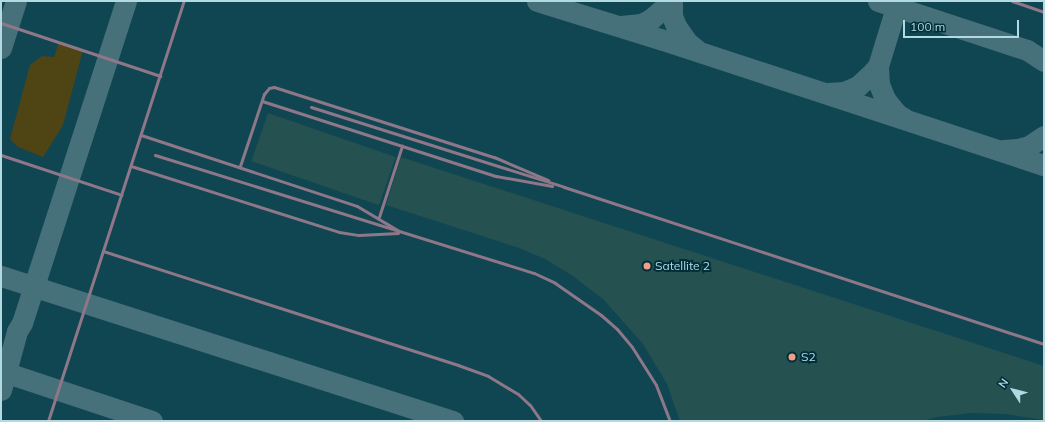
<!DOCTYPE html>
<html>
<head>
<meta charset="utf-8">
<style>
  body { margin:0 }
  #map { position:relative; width:1045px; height:422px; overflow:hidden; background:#0b3943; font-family:Mulish,sans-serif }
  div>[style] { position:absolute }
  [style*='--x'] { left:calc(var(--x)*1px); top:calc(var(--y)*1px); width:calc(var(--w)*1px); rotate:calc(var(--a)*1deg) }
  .built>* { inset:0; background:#104651; transform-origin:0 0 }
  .green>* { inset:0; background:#4f4414 }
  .taxiway>* { height:21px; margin:-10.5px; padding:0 10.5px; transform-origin:10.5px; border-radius:10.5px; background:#46707a }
  .building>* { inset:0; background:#255151; transform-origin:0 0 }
  .lane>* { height:3px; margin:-1.5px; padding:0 1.5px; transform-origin:1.5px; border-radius:1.5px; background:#8e7788 }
  .dots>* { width:11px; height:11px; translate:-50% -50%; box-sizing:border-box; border:2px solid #002f39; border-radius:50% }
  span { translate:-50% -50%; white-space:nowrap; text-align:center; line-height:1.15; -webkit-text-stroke:4px #002f39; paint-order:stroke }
  .poi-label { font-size:12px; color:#b3d9e3 }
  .left { translate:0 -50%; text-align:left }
  .frame { position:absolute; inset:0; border:2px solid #b3d9e3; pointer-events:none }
  .north { position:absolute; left:993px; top:370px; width:40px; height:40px; -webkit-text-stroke:3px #002f39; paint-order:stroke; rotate:306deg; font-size:11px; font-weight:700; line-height:16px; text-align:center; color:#b3d9e3 }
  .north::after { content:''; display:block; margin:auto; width:14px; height:18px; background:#b3d9e3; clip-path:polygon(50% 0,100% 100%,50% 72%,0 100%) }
  .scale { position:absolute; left:903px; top:20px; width:116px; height:18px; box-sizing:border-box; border:2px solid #b3d9e3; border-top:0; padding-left:5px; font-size:12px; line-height:14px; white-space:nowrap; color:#b3d9e3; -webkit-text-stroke:3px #002f39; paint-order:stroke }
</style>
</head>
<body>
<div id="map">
  <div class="built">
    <i style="left:1px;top:1px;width:1043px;height:420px"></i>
  </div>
  <div class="green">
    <i style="clip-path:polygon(59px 42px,83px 50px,63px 125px,43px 157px,18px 147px,10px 139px,30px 65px,42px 56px,54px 57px)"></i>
  </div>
  <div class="taxiway">
    <i style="--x:537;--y:1;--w:129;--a:17.2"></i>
    <i style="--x:660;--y:39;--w:404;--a:18.2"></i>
    <i style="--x:672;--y:1;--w:15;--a:90"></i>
    <i style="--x:672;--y:16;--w:11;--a:68"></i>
    <i style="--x:676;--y:26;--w:21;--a:55"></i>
    <i style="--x:688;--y:43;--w:10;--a:37"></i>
    <i style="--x:878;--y:1;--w:157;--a:18.2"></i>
    <i style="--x:1027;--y:50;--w:20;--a:33"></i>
    <i style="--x:621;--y:26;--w:20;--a:-6"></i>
    <i style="--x:641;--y:24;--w:11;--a:-27"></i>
    <i style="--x:651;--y:19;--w:28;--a:-41"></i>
    <i style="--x:1;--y:48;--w:49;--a:-72.3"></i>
    <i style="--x:878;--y:66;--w:18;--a:87"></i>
    <i style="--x:879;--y:84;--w:16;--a:68"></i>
    <i style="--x:885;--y:99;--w:19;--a:51"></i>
    <i style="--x:897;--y:114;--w:8;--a:30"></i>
    <i style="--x:827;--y:93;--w:17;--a:-3"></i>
    <i style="--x:844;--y:92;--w:15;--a:-23"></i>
    <i style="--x:858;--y:86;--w:21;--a:-43"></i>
    <i style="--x:873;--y:72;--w:8;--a:-50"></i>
    <i style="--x:878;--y:66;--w:68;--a:-72.9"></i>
    <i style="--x:1003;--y:150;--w:15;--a:-4"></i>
    <i style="--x:1018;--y:149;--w:11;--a:-15"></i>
    <i style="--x:1029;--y:146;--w:18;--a:-34"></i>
    <i style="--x:1;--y:276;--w:475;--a:17.8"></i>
    <i style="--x:1;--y:371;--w:159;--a:18.3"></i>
    <i style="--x:1;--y:390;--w:61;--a:-74.8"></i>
    <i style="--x:17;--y:331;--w:9;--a:-58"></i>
    <i style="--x:22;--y:323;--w:338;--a:-72.1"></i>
  </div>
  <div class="building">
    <i style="left:268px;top:113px;width:135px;height:51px;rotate:19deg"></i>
    <i style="clip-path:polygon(401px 157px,1044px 366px,1044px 420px,1005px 414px,972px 413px,937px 417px,922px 421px,680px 421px,667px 384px,643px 344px,604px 300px,573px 276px,545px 259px,519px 248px,386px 205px)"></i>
  </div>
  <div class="lane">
    <i style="--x:1012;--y:1;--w:34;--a:19"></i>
    <i style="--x:1;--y:23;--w:168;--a:18.4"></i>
    <i style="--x:262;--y:101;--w:246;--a:17.8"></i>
    <i style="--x:496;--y:176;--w:57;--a:10.1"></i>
    <i style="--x:311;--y:107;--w:265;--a:17.5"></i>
    <i style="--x:564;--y:187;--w:505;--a:18.11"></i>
    <i style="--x:141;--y:135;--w:227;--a:18.2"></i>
    <i style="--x:357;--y:206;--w:49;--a:30.8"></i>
    <i style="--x:1;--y:155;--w:127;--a:18.3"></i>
    <i style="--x:155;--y:155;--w:397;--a:17.3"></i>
    <i style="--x:534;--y:273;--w:23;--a:25"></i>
    <i style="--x:555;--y:283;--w:56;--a:34.8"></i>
    <i style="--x:601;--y:315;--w:21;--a:41"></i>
    <i style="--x:617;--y:329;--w:23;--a:50"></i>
    <i style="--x:632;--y:347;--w:45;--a:57.7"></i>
    <i style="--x:656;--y:385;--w:39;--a:69"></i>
    <i style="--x:131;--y:166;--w:218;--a:17.6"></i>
    <i style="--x:339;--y:232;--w:20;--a:9"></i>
    <i style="--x:359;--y:235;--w:39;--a:-3"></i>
    <i style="--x:240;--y:166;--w:76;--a:-71.6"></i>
    <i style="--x:264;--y:94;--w:8;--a:-50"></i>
    <i style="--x:269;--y:88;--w:5;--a:-11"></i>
    <i style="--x:274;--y:87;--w:231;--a:17.7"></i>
    <i style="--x:494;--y:157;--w:59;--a:23.1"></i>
    <i style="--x:379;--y:217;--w:75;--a:-72.1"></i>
    <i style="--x:103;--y:251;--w:373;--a:17.8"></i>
    <i style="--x:458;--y:365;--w:32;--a:20"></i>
    <i style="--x:488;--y:376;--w:35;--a:31"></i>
    <i style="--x:518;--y:394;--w:16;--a:43"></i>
    <i style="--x:530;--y:405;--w:19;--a:55"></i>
    <i style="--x:48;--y:421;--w:441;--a:-72.1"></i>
  </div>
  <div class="dots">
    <i style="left:647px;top:266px;background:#f49e87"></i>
    <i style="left:792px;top:357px;background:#f49e87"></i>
  </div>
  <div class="poi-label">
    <span class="left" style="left:655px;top:266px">Satellite 2</span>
    <span class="left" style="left:801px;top:357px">S2</span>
  </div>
  <div class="frame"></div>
  <div class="north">N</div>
  <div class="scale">100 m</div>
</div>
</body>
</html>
